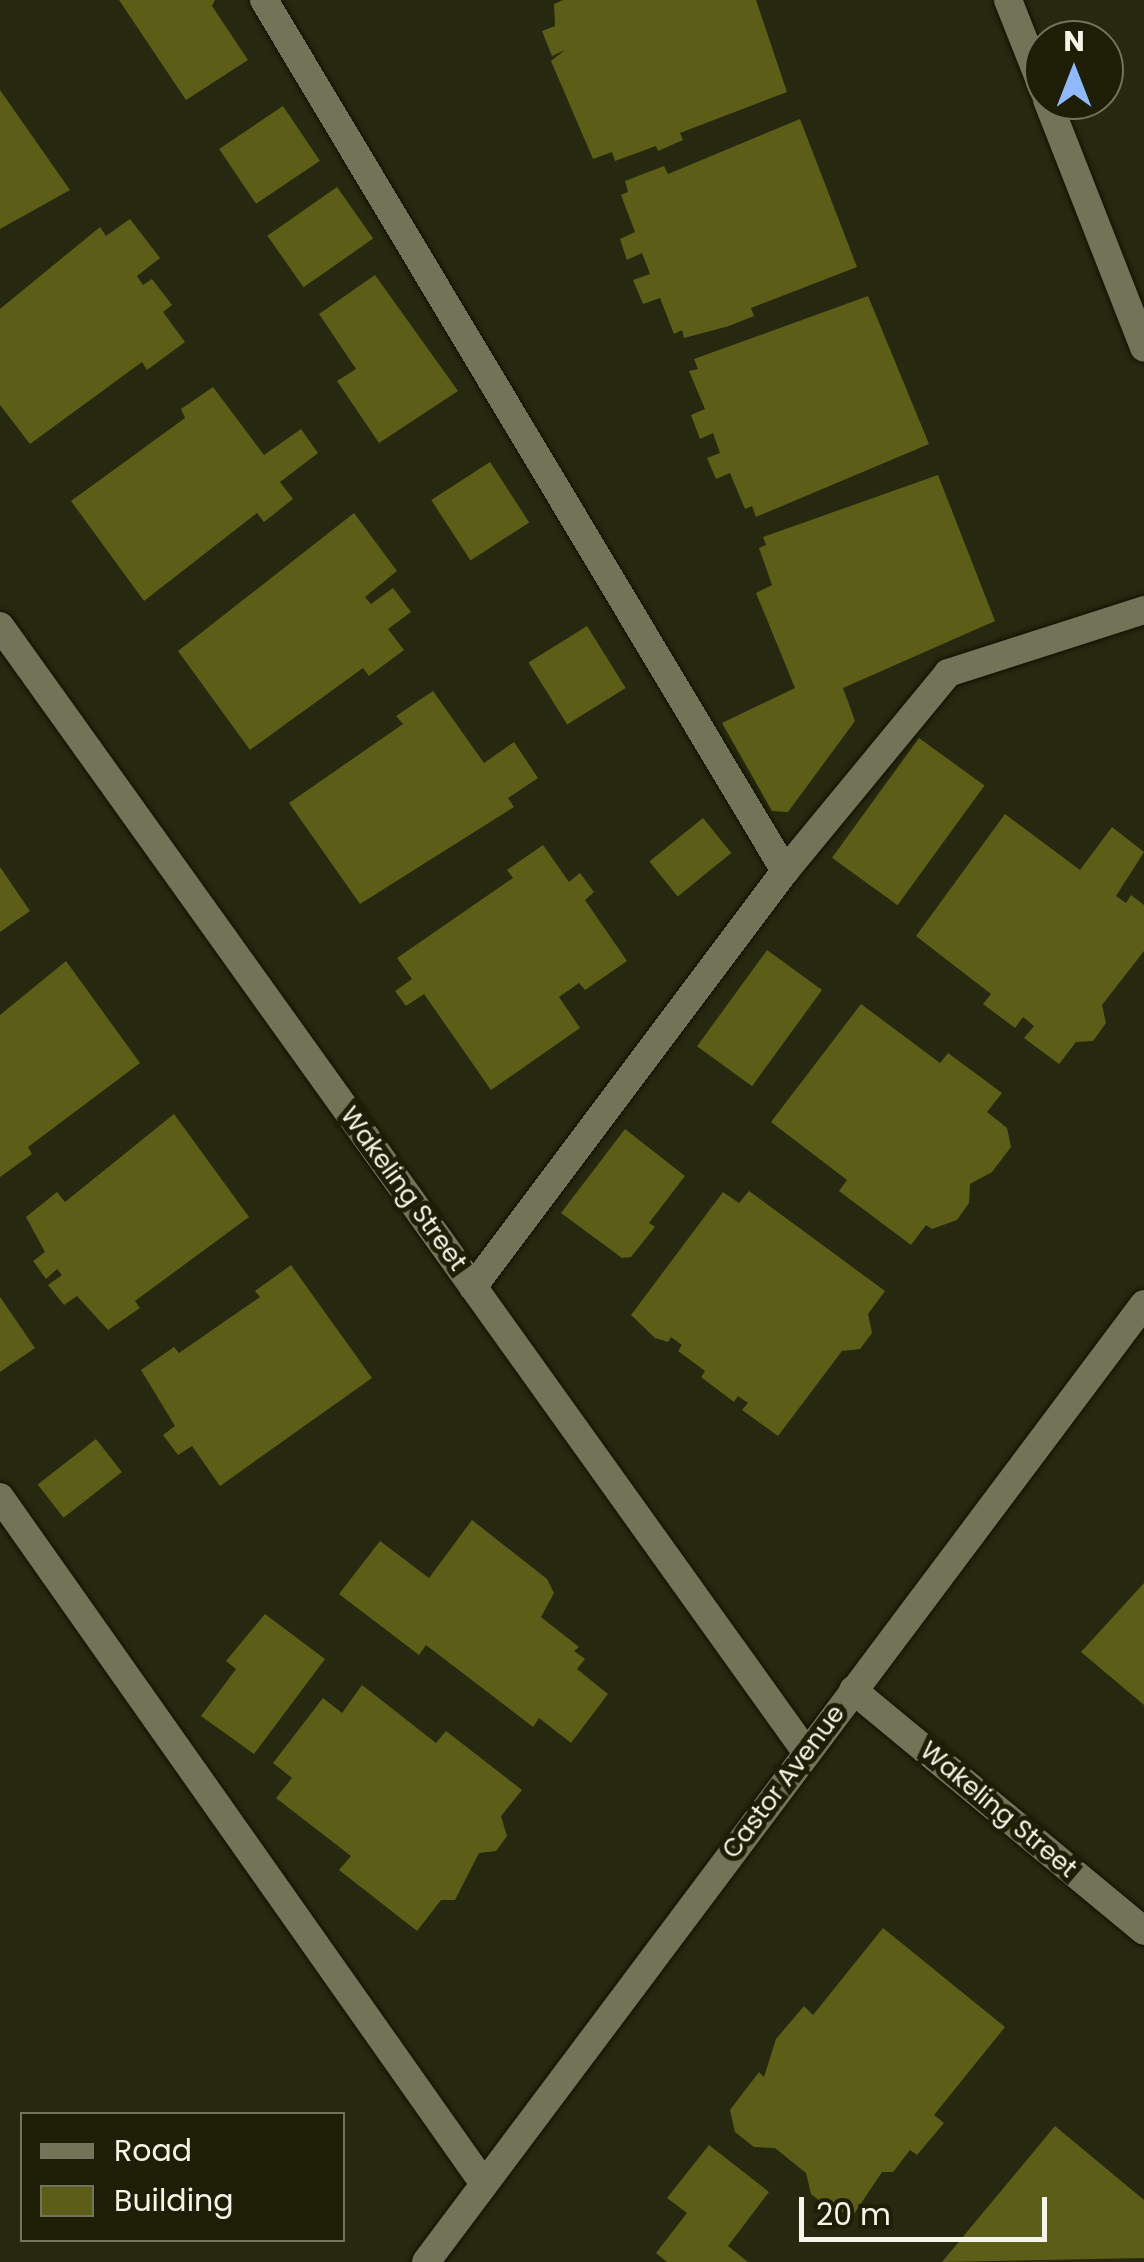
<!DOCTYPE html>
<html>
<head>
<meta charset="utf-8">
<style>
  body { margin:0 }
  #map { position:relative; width:1144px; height:2262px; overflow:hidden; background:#26280f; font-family:Poppins,sans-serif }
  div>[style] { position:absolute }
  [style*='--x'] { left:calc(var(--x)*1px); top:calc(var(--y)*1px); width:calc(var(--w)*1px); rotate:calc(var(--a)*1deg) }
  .building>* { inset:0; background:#5c5e18; transform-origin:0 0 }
  .roads { filter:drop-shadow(0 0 2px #101000) drop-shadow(0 0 2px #101000) }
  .service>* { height:28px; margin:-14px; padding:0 14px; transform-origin:14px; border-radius:14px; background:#727458 }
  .minor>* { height:28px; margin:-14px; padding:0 14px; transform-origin:14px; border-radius:14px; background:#727458 }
  .tertiary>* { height:28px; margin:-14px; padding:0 14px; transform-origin:14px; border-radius:14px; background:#727458 }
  span { translate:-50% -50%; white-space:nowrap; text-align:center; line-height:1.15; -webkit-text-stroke:10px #1d1e05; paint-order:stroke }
  .street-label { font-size:25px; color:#f5f6e7 }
  .legend { position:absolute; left:20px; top:2112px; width:325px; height:130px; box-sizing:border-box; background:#1d1e05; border:2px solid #73745f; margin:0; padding:12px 18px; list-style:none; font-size:30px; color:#f5f6e7 }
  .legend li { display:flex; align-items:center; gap:20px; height:50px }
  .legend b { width:50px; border:2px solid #73745f }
  .north { position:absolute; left:1024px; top:20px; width:100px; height:100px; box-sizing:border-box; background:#1d1e05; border:2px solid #73745f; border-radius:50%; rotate:0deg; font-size:28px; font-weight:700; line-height:40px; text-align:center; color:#f5f6e7 }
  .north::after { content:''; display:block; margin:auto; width:35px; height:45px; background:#8fb8fd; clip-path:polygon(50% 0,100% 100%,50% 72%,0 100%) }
  .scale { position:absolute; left:799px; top:2197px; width:248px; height:45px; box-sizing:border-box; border:5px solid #f5f6e7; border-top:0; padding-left:12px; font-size:30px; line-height:35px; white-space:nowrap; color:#f5f6e7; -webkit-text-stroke:8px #1d1e05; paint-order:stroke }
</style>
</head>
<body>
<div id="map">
  <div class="building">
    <i style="clip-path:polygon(119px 0,215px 0,212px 6px,248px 60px,186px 100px)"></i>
    <i style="clip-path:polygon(563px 0,756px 0,787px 92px,680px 133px,683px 140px,658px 151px,656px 146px,615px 161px,612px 152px,593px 159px,551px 61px,565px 50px,552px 56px,542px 31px,555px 26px,554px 4px)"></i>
    <i style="clip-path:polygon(0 90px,70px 190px,0 229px)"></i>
    <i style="left:283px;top:106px;width:66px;height:77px;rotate:56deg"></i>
    <i style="clip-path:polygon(800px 119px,857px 267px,751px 308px,754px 316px,729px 326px,684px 338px,682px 330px,674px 334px,660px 298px,643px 304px,633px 280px,650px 274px,642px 253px,627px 260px,620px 239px,635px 232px,621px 195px,628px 192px,625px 181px,664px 166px,668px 174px)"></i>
    <i style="left:337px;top:187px;width:63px;height:85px;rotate:55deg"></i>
    <i style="clip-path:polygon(130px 219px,160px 258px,137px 276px,143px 285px,152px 279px,172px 305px,163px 312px,185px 342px,147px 370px,142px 362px,30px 444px,0 405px,0 309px,100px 227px,106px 236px)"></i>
    <i style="clip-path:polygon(375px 275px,458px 391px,379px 443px,337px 381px,356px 369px,319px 314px)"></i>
    <i style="clip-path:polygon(868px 296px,929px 444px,756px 517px,752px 506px,745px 509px,730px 473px,716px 479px,707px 458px,720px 453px,713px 433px,700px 439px,691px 415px,705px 409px,689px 371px,698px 369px,694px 359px)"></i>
    <i style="clip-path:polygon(213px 387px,264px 455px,301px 429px,318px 453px,280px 482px,293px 499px,264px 522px,257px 513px,144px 601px,71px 501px,185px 418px,181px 409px)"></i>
    <i style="left:490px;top:462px;width:72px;height:70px;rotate:57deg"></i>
    <i style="clip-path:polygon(938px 475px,995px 621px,843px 688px,855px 721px,788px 812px,772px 811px,722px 723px,795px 688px,756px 593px,772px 585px,759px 548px,766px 545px,763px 537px)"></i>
    <i style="clip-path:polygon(354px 513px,397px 571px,365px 597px,371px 604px,393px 588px,411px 612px,388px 629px,404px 650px,369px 676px,363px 668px,250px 750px,178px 651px)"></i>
    <i style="left:587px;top:626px;width:73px;height:69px;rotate:58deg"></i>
    <i style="clip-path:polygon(433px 691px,484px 763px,514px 742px,538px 778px,508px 798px,514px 807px,360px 904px,289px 803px,403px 724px,396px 716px)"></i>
    <i style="left:919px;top:738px;width:81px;height:148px;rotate:36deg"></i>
    <i style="clip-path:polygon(1005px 814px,1080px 870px,1112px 827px,1144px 852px,1116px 896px,1126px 903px,1131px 895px,1144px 905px,1144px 951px,1102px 1005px,1106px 1023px,1093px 1041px,1076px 1042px,1059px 1064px,1024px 1038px,1034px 1026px,1023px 1017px,1015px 1028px,983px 1004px,991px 994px,916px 936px)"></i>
    <i style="left:703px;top:818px;width:45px;height:69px;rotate:51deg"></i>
    <i style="clip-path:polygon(543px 845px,569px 882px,580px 873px,594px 892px,585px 900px,627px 961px,585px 990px,579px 983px,559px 997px,580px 1028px,491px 1090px,424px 994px,406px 1006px,395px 991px,412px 979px,397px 958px,513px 878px,507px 870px)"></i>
    <i style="clip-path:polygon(0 867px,30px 911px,0 932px)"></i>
    <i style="left:767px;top:950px;width:68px;height:119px;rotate:36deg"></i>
    <i style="clip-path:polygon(66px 961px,140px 1063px,28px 1147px,32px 1154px,0 1177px,0 1015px)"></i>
    <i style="clip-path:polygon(861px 1004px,940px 1063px,948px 1053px,1002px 1093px,987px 1112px,1007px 1128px,1011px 1147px,992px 1172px,970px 1184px,969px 1203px,957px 1220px,932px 1229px,926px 1225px,911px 1245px,839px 1191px,847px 1180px,771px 1122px)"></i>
    <i style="clip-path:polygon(174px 1114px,249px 1217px,135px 1301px,140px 1308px,108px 1330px,77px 1296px,64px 1305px,48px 1285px,62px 1275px,57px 1269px,46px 1279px,33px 1261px,45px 1252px,26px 1217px,57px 1192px,65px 1202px)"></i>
    <i style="clip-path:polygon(625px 1129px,685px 1176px,649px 1223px,655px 1227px,631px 1257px,622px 1258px,561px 1213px)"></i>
    <i style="clip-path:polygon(749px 1191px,885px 1291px,868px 1314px,872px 1333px,860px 1349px,842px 1351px,778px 1436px,742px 1410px,748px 1403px,738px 1396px,734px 1402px,701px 1377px,705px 1371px,678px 1351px,682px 1345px,671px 1337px,668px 1342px,655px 1338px,631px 1315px,723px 1192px,739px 1203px)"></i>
    <i style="clip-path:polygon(291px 1265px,372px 1378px,220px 1486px,192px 1446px,178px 1455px,163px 1435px,175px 1426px,141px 1370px,174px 1347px,179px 1353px,260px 1297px,255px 1291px)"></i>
    <i style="clip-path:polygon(0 1297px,35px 1348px,0 1372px)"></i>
    <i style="left:96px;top:1439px;width:42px;height:74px;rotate:52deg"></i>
    <i style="clip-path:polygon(472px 1520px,547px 1579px,554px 1593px,541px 1617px,579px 1647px,574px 1651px,585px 1659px,577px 1669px,608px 1694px,571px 1743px,539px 1718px,533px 1727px,426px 1645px,419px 1655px,339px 1594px,380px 1541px,429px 1578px)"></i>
    <i style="clip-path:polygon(1144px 1583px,1144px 1705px,1081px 1652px)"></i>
    <i style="clip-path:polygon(265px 1614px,325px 1659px,254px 1754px,201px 1716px,236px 1669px,226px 1661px)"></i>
    <i style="clip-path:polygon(362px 1685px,436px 1743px,446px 1731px,522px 1790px,501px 1816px,507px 1836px,496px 1851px,479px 1853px,455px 1900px,441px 1900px,417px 1931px,339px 1870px,351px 1856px,276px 1798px,292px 1778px,273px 1763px,323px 1698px,342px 1713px)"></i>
    <i style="clip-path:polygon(883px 1928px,1005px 2027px,934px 2115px,944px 2123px,917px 2155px,910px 2150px,893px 2172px,882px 2172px,854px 2214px,831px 2210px,811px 2194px,806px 2173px,775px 2148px,754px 2147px,735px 2132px,730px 2110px,759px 2072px,764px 2077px,776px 2039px,804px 2006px,813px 2015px)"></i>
    <i style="clip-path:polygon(1055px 2126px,1144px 2200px,1144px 2258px,942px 2262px)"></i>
    <i style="clip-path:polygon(709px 2145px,769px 2192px,728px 2246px,748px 2262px,667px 2262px,656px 2253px,687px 2213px,667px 2198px)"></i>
  </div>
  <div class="roads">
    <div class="service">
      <i style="--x:264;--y:0;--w:1015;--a:59.11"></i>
      <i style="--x:785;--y:871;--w:256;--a:-50.5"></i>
      <i style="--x:948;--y:673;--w:206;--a:-17.8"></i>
      <i style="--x:473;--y:1287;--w:520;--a:-53.13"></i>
      <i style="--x:0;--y:1497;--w:840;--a:54.83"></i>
    </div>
    <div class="minor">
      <i style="--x:1008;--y:0;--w:98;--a:68.4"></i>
      <i style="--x:1047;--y:100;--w:266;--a:68.6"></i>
      <i style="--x:0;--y:626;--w:1385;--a:54.4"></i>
      <i style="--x:853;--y:1690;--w:378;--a:39.6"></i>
    </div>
    <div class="tertiary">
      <i style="--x:426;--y:2262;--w:1197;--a:-53.15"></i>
    </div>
  </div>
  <div class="street-label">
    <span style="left:403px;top:1189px;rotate:54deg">Wakeling Street</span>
    <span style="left:784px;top:1782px;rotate:-53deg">Castor Avenue</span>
    <span style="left:998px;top:1810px;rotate:40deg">Wakeling Street</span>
  </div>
  <ul class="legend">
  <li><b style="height:12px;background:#727458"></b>Road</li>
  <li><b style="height:28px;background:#5c5e18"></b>Building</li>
  </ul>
  <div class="north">N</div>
  <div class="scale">20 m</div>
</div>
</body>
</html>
